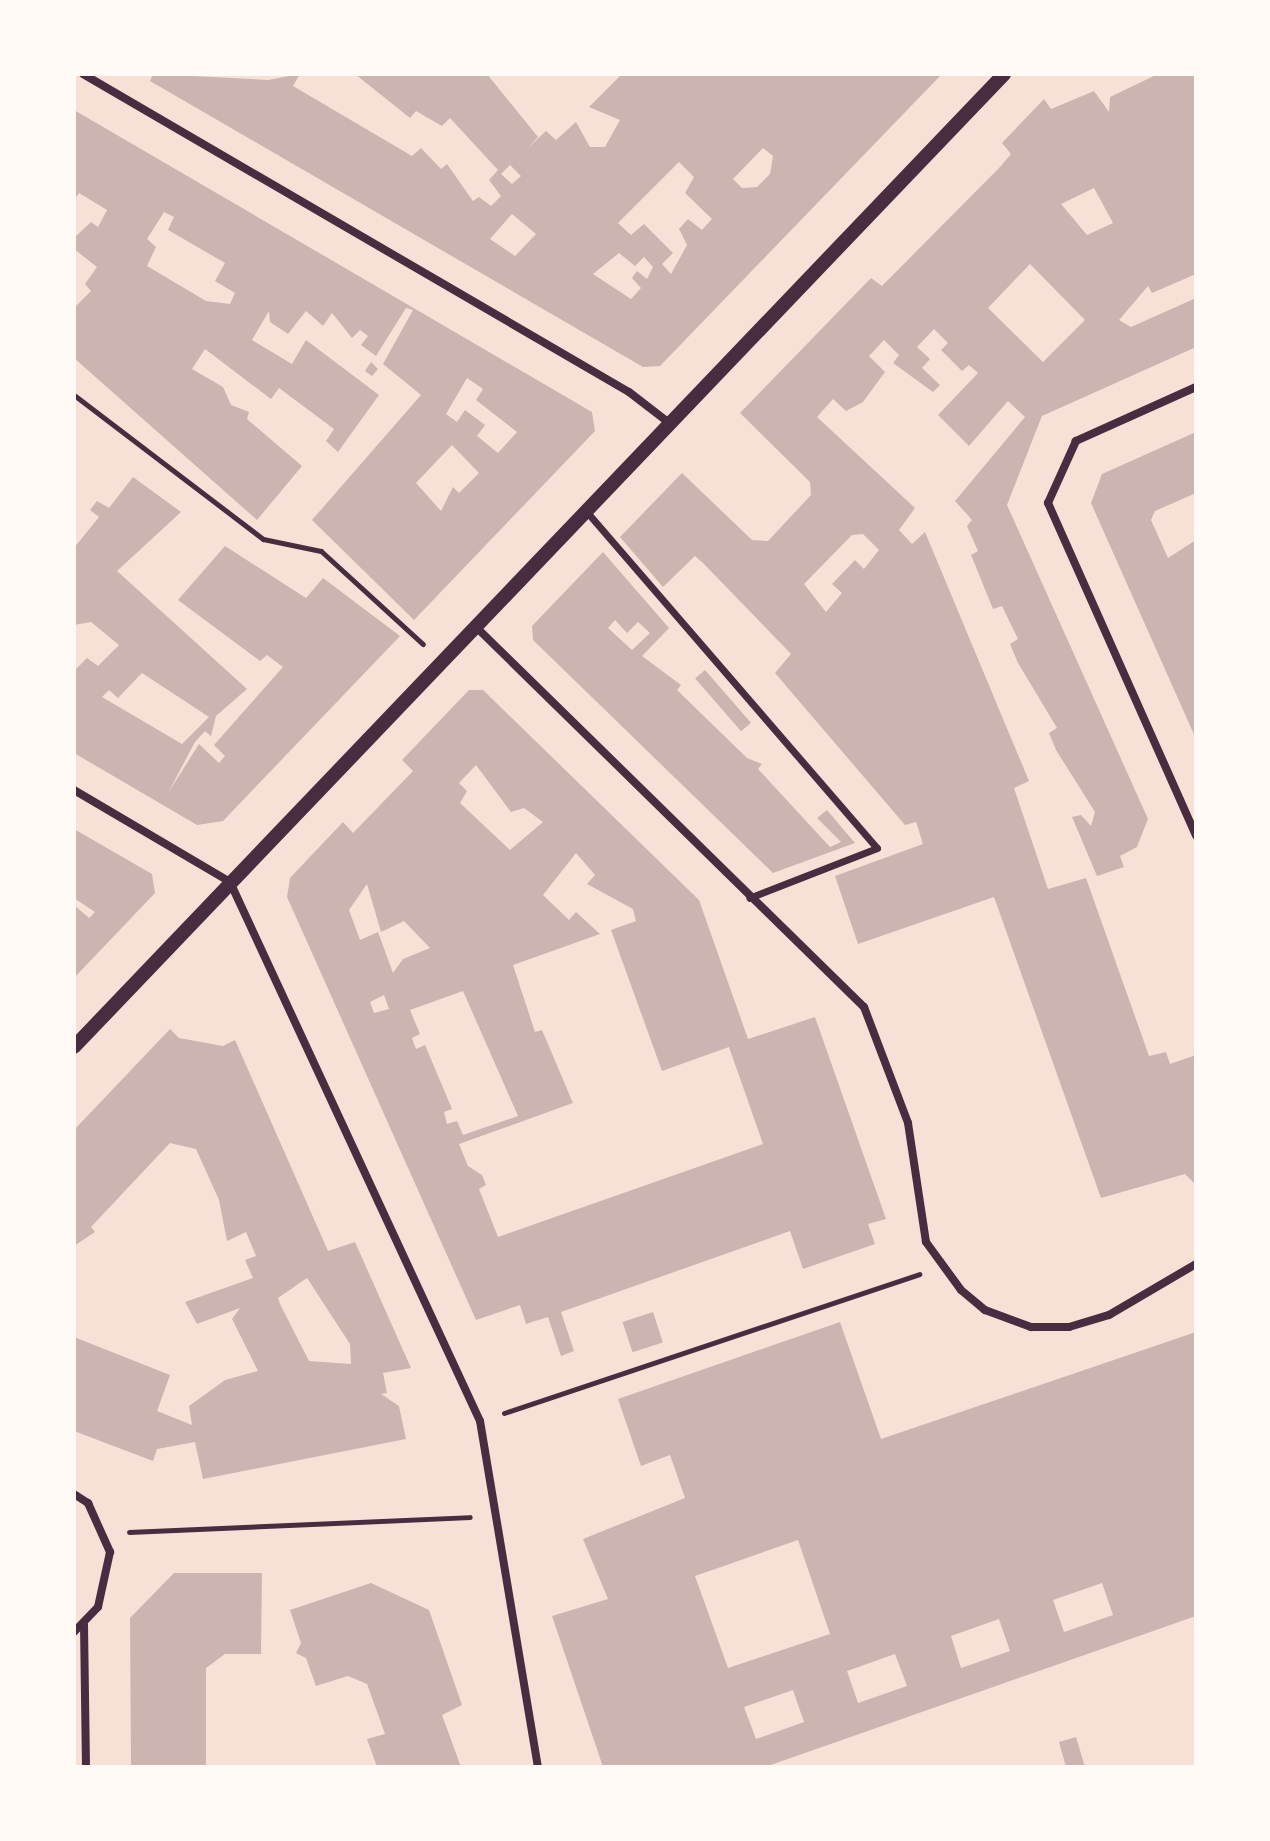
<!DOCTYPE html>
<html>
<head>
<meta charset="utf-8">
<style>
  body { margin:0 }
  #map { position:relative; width:1270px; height:1841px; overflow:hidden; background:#f7e1d7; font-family:Figtree,sans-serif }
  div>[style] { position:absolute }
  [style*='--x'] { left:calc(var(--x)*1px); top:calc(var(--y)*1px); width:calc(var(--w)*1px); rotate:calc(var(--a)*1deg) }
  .building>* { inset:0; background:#ccb4b1; transform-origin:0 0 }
  .path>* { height:5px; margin:-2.5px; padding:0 2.5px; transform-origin:2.5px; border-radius:2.5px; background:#4a2c40 }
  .pedestrian>* { height:7px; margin:-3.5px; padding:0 3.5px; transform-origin:3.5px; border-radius:3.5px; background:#4a2c40 }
  .minor>* { height:8px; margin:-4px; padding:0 4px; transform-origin:4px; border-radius:4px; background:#4a2c40 }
  .tertiary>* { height:14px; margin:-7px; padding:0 7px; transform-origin:7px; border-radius:7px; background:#4a2c40 }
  span { translate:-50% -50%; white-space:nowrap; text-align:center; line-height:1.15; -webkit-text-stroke:6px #fffaf5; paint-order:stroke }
  .frame { position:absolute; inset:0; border:76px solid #fffaf5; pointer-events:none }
</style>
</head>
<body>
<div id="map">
  <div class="building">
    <i style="clip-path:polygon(evenodd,153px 74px,268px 80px,300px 74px,293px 86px,412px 156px,421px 148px,441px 169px,447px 164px,473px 201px,479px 197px,491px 206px,501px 196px,489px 180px,498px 170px,450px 118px,442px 126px,416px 111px,410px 118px,355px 74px,487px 74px,538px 137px,528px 148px,546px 131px,556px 140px,576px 122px,590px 147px,605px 147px,620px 120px,589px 107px,622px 74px,942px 74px,660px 366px,643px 367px,150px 81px,153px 74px,763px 148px,773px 156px,770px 174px,757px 187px,742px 188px,733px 179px,763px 148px,153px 74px,679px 162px,694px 177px,685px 193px,712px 219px,702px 230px,688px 219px,679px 229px,687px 245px,671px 274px,662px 264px,673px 253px,644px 224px,631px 235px,618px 223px,679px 162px,153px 74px,510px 165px,521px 176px,512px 184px,501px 174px,510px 165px,153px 74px,512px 214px,536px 234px,515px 256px,490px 239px,512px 214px,153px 74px,619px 253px,635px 266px,644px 257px,653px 267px,647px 279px,637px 271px,632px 278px,641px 288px,631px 299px,593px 274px,619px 253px)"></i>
    <i style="clip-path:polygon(evenodd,1158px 74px,1196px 74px,1196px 274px,1152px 293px,1148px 286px,1119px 320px,1131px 327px,1196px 298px,1196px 347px,1042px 416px,1007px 505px,1148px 819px,1137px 847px,1120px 856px,1124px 867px,1097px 876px,1072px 817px,1081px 815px,1091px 826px,1095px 812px,1056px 750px,1049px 733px,1057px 728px,1018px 663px,1010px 644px,1018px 639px,1002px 606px,993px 609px,971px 555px,978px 551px,967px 526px,972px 520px,955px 501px,1025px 417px,1008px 401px,969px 446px,938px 415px,978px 373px,969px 365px,962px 371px,941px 350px,948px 343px,934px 329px,917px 347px,930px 359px,922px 368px,940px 385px,933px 392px,893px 363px,899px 355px,884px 340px,869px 356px,885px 372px,863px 402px,846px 411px,833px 399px,817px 417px,915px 508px,899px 530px,912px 544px,925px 532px,1029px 781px,1014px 788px,1048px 889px,1086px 878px,1149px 1056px,1166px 1052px,1170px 1064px,1196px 1055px,1196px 1185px,1185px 1174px,1101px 1198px,994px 897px,858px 944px,835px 876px,923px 844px,916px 822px,905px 825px,775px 673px,791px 654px,704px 564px,695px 556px,663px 587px,620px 537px,682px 473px,752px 540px,768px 541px,811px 495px,810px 482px,740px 413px,871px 278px,882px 286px,999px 168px,1011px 154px,1002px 143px,1044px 99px,1051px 109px,1094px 91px,1109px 112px,1110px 97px,1158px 74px,1094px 188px,1113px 223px,1087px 235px,1061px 204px,1094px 188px,1158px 74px,1030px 264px,1085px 320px,1043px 362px,988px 308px,1030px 264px,1158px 74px,863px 534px,879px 550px,864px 569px,855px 560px,832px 584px,842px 593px,826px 612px,804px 584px,852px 535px,863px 534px)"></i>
    <i style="clip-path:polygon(evenodd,74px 110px,592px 412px,595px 431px,414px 620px,312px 520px,421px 395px,383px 364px,413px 310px,406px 308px,376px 356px,361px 345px,368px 336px,360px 330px,352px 338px,332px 313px,323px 326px,306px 311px,288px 334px,270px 322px,269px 311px,252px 340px,292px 364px,306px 340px,379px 395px,338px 452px,326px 441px,334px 429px,279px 388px,271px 399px,205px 349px,192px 369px,223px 387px,231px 405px,249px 412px,247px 419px,302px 466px,257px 520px,74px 358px,74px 308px,91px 291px,85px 284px,97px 267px,74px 249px,74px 238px,91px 222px,98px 227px,107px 210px,79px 193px,74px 201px,74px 110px,164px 212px,174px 217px,168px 230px,225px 263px,215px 281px,235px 293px,230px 304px,206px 301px,147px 266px,156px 247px,147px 239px,164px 212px,74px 110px,467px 378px,483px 389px,476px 400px,517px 432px,498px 453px,477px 436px,485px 425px,465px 410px,457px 422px,446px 414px,467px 378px,74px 110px,452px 445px,479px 473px,459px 493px,453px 487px,441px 511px,416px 483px,452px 445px)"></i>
    <i style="clip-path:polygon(371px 362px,378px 369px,372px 376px,365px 371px)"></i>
    <i style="clip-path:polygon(1196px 432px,1196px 493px,1155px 511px,1151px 520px,1168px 558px,1196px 540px,1196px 739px,1091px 503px,1102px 474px)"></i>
    <i style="clip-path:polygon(evenodd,133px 477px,181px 512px,117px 571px,247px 689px,216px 716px,211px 736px,205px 731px,195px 742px,168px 793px,199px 744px,219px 763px,225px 756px,214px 745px,283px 667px,267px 655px,260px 661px,178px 600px,225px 546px,306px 598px,323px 578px,400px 636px,223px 821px,197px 825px,74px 753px,74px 671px,87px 658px,98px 666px,119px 645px,91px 622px,74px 625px,74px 548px,99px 517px,90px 510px,97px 501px,109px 508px,133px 477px,142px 673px,209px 717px,182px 744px,102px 697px,109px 690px,118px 698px,142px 673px)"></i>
    <i style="clip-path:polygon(evenodd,603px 552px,669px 628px,642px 656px,681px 685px,677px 690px,747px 758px,762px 764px,758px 769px,830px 847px,841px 842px,817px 818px,827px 810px,855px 843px,773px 873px,533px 640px,532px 626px,603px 552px,615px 620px,627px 633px,638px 622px,650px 633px,632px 650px,608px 628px,615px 620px)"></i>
    <i style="left:705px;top:670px;width:70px;height:13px;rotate:49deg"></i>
    <i style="clip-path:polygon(evenodd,469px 690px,483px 690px,699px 900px,748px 1039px,815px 1017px,886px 1219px,868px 1224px,875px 1244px,803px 1269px,790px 1231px,561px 1312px,574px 1351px,561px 1356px,548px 1317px,526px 1324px,520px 1305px,476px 1320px,287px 897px,290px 878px,343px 822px,353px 833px,413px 771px,402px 760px,469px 690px,476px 765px,511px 812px,524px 808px,543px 822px,510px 850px,460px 803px,467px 791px,459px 783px,476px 765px,469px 690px,576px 853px,595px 875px,587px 884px,633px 909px,636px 921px,611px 930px,662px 1071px,729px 1047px,763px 1144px,498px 1237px,479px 1189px,486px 1185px,482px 1175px,468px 1166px,459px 1144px,573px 1103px,542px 1030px,535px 1032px,513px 965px,600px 934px,576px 912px,569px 920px,543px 895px,576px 853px,469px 690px,367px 884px,381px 932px,404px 921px,430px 948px,403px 959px,393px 973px,378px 932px,360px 940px,349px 910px,367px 884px,469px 690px,463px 991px,518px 1116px,463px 1135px,457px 1121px,447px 1124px,444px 1112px,452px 1109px,425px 1045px,416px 1049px,412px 1038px,420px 1034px,410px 1010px,463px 991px,469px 690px,384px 995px,389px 1009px,374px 1013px,370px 1002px,384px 995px)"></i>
    <i style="clip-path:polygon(74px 829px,152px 874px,155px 893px,74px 978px,74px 905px,89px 918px,95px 912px,74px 898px)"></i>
    <i style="clip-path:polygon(evenodd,170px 1029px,179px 1038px,223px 1046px,235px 1040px,328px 1251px,355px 1242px,411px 1368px,383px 1373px,387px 1393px,381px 1394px,399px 1406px,406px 1439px,203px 1479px,195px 1442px,157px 1449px,153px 1461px,74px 1431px,74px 1337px,170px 1375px,157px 1411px,192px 1425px,189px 1406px,225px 1380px,258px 1371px,232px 1319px,240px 1308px,197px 1324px,185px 1302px,253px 1278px,245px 1260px,256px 1256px,246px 1232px,227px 1241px,219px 1200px,196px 1149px,170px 1143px,91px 1227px,95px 1232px,74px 1246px,74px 1130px,170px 1029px,307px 1278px,350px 1344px,351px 1364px,309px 1361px,281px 1306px,278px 1298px,307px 1278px)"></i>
    <i style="left:653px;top:1312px;width:32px;height:32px;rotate:72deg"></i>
    <i style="clip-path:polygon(evenodd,840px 1322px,881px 1439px,1196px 1332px,1196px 1616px,765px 1767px,603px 1767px,552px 1616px,608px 1599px,583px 1539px,685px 1498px,670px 1455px,641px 1466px,618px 1399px,840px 1322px,798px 1540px,830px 1634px,728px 1668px,695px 1576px,798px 1540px,840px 1322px,1102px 1583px,1113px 1615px,1064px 1632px,1053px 1600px,1102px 1583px,840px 1322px,999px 1619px,1010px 1651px,961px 1668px,951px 1636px,999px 1619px,840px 1322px,895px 1654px,907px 1686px,858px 1703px,847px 1671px,895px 1654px,840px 1322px,793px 1690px,804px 1722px,756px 1739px,744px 1707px,793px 1690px)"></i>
    <i style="clip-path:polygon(174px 1573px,262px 1573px,261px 1654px,225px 1654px,206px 1668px,206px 1767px,131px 1767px,130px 1618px)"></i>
    <i style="clip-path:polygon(371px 1583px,429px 1610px,462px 1705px,442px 1715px,461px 1767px,377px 1767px,367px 1739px,385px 1734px,367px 1684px,348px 1676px,316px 1686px,306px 1658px,296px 1653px,301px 1643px,290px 1610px)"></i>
    <i style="clip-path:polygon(1076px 1737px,1085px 1767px,1066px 1767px,1059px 1742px)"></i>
  </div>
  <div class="path">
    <i style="--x:74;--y:395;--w:238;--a:37.3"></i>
    <i style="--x:263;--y:539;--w:59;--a:11.7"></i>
    <i style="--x:321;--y:551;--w:138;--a:42.4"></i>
    <i style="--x:504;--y:1413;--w:438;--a:-18.5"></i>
    <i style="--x:129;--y:1532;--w:341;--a:-2.5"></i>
  </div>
  <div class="pedestrian">
    <i style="--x:586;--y:511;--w:445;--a:49.2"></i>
    <i style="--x:877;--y:848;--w:137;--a:158.7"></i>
  </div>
  <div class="minor">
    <i style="--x:83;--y:74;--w:632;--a:30.22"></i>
    <i style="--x:629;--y:392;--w:49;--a:37.6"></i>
    <i style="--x:1196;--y:387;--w:132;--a:155.8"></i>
    <i style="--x:1076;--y:441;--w:68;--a:114.3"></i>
    <i style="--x:1048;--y:503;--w:364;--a:66"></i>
    <i style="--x:474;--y:625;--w:546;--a:44.41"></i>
    <i style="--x:864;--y:1007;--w:124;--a:69.2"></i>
    <i style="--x:908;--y:1123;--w:120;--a:81.4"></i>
    <i style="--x:926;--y:1242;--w:59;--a:53.9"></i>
    <i style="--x:961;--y:1290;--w:31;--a:40"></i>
    <i style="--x:985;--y:1310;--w:49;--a:20.3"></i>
    <i style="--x:1031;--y:1327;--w:38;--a:0"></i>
    <i style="--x:1069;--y:1327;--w:42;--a:-16.7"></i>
    <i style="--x:1109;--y:1315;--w:101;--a:-30.4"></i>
    <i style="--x:74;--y:790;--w:181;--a:30.5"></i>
    <i style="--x:230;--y:882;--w:594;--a:65.12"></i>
    <i style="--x:480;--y:1421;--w:351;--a:80.5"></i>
    <i style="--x:74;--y:1494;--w:17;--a:33"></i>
    <i style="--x:88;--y:1503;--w:54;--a:65.8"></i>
    <i style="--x:110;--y:1552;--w:56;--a:102.3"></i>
    <i style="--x:98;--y:1607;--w:35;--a:134"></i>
    <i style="--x:84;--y:1624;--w:143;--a:89.2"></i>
  </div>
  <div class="tertiary">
    <i style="--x:74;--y:1047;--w:1346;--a:-46.29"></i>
  </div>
  <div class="frame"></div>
</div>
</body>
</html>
